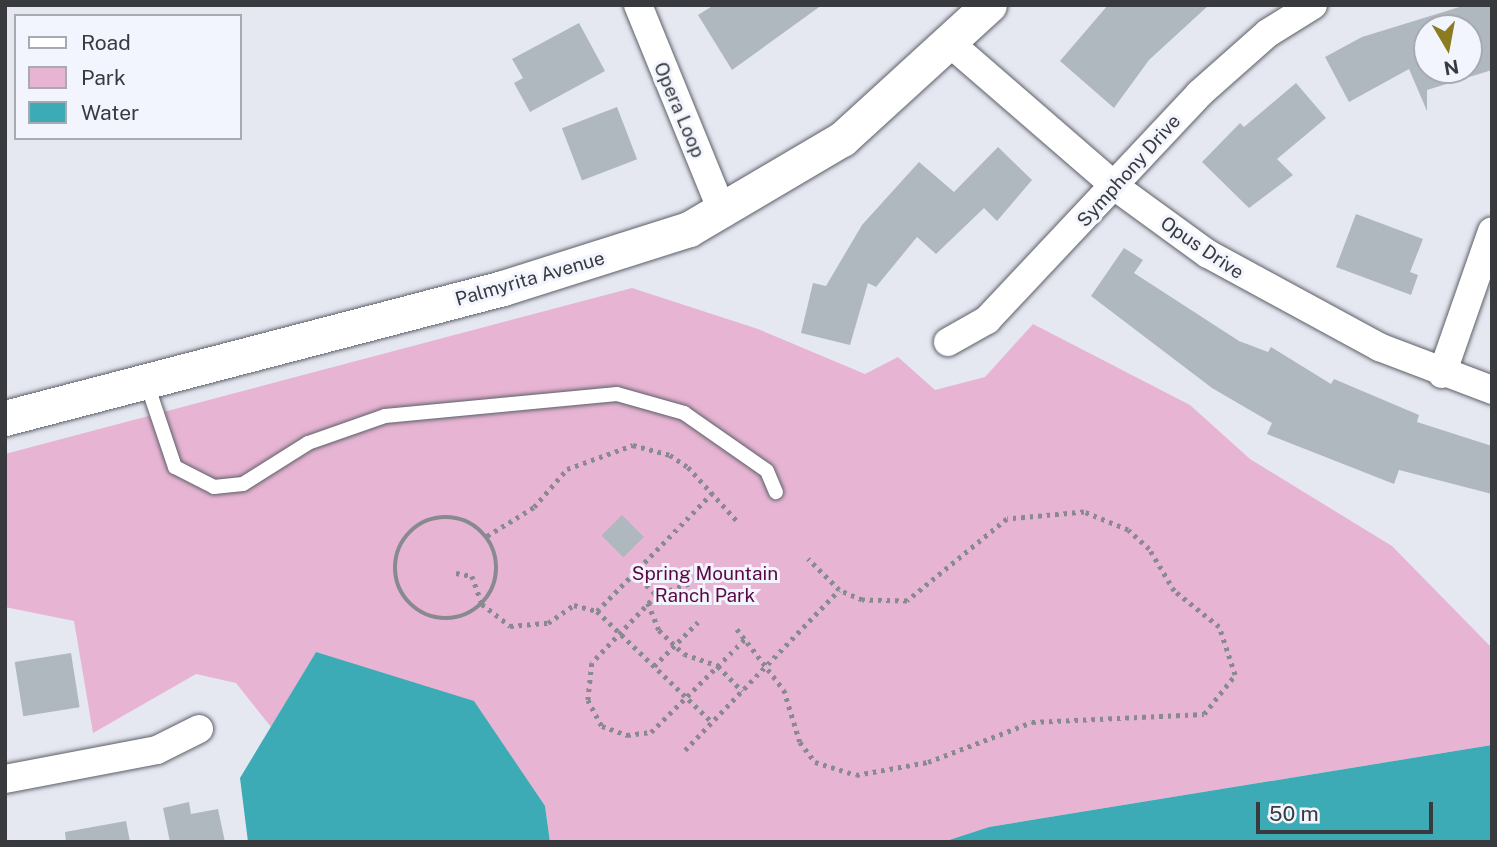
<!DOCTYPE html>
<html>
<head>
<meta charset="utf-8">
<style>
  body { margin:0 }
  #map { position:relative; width:1497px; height:847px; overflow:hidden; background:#e5e8f1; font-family:"Public Sans",sans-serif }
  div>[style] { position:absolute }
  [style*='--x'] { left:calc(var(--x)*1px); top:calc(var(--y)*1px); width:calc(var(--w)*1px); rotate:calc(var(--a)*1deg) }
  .green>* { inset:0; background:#e7b5d3 }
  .water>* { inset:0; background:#3cabb5 }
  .building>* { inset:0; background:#afb8be; transform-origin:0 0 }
  .path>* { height:4.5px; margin-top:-2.25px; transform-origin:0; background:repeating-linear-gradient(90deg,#888a90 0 3.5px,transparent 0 8.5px) }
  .path>.ring { margin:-2.25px; padding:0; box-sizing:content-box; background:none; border:4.5px solid #888a90; border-radius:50% }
  .roads { filter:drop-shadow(0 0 2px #5d5f67) drop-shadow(0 0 2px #5d5f67) }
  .service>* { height:14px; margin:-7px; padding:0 7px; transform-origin:7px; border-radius:7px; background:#fff }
  .minor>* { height:28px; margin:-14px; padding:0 14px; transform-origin:14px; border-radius:14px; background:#fff }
  .tertiary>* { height:35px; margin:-17.5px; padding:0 17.5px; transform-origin:17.5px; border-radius:17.5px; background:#fff }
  span { translate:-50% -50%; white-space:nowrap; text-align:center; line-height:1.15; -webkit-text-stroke:6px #f2f5fe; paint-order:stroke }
  .street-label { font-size:19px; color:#393a3e }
  .park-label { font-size:19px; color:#5b0844 }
  .frame { position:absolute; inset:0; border:7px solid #393a3e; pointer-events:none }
  .legend { position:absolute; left:14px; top:14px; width:228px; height:126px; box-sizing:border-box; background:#f2f5fe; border:2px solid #a8aab1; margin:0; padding:9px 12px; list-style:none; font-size:21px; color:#393a3e }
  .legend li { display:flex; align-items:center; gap:14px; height:35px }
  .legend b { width:35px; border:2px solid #a8aab1 }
  .north { position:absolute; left:1413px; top:14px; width:70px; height:70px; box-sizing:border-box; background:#f2f5fe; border:2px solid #a8aab1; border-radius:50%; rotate:170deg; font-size:19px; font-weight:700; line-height:28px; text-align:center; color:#393a3e }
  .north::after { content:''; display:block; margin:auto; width:24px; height:32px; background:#8b7c22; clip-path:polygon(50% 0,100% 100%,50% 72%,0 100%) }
  .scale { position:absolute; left:1256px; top:802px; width:177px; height:32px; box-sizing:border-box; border:4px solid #393a3e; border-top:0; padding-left:9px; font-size:21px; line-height:24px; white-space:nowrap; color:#393a3e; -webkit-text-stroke:5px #f2f5fe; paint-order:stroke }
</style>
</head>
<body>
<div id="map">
  <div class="green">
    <i style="clip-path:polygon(632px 288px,758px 329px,865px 374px,898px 357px,935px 390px,985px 377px,1033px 324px,1190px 405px,1250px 459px,1392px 546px,1492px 648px,1492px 745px,989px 827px,943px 842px,550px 842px,545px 806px,316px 652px,271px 727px,236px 683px,196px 674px,93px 733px,74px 621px,5px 607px,5px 454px)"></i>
  </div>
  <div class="water">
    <i style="clip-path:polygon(316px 652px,474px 701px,545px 806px,550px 842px,248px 842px,240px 778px)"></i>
    <i style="clip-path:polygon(1492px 745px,1492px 842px,943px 842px,989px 827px)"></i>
  </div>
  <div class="building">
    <i style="clip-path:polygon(714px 5px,822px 5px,732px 70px,698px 15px)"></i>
    <i style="clip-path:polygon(1108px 5px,1209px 5px,1149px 60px,1114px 108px,1060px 61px)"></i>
    <i style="clip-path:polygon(evenodd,1466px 5px,1492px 5px,1492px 70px,1427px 90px,1427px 111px,1409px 69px,1349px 102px,1325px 57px,1362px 37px,1466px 5px,1427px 28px,1469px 28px,1469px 70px,1427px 70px,1427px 28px)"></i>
    <i style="clip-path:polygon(579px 23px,605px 71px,530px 112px,514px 83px,523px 78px,512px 59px)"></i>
    <i style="clip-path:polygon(1296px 83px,1326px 118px,1277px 159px,1293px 175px,1249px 208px,1202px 162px,1240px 123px,1244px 127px)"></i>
    <i style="left:617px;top:107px;width:56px;height:59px;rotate:69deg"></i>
    <i style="clip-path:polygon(998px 147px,1032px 180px,997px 221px,984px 208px,936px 254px,917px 237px,876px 287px,868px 283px,850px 345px,801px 333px,813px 283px,826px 286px,862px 225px,919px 162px,954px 192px)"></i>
    <i style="clip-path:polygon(1356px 214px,1423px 239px,1410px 272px,1418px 275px,1411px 295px,1336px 267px)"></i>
    <i style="clip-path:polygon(1124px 248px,1143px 260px,1134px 273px,1239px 341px,1268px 352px,1271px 347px,1331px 384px,1334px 379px,1419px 415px,1417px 422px,1492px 446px,1492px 494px,1399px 470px,1394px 484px,1267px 434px,1272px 423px,1212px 388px,1091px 296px)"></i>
    <i style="left:622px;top:515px;width:31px;height:29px;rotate:45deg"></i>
    <i style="left:71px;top:653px;width:55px;height:57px;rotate:81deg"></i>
    <i style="clip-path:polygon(189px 802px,191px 814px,218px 809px,225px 842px,170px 842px,163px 808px)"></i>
    <i style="clip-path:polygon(126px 821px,130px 842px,66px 842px,65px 832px)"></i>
  </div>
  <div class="path">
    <i class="ring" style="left:395px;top:517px;width:97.5px;height:97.5px"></i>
    <i style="--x:487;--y:536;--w:55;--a:-31.7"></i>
    <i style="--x:534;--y:507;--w:50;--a:-49"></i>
    <i style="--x:567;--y:469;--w:70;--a:-20"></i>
    <i style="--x:633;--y:445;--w:38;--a:15"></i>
    <i style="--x:670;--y:455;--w:22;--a:34"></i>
    <i style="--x:688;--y:467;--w:76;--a:47.7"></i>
    <i style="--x:456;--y:573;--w:16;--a:11"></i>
    <i style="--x:472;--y:576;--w:30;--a:70"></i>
    <i style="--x:482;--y:604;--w:36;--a:38"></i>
    <i style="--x:510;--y:626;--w:38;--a:-5"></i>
    <i style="--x:548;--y:623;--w:32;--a:-35"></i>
    <i style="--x:574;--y:605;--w:24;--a:15"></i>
    <i style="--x:597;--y:611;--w:160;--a:44"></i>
    <i style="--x:634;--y:573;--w:32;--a:44"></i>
    <i style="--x:689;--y:584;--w:34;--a:161"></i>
    <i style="--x:657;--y:595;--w:94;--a:133.7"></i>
    <i style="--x:592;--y:663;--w:37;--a:96"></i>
    <i style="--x:588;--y:700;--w:30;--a:62"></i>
    <i style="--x:602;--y:726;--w:27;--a:20"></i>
    <i style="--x:627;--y:735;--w:24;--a:-7"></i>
    <i style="--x:651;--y:732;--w:132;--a:-44.7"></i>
    <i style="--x:648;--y:603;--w:29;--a:68"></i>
    <i style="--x:659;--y:630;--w:35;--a:44"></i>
    <i style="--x:684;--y:654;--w:36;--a:19"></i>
    <i style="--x:718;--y:666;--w:35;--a:46"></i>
    <i style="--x:597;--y:611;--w:165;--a:-45.7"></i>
    <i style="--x:737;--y:629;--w:77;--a:52.4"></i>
    <i style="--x:784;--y:690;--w:54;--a:72.9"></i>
    <i style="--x:800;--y:742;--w:25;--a:53"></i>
    <i style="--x:815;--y:762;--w:43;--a:17.6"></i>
    <i style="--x:856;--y:775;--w:73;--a:-10.2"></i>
    <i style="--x:928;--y:762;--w:111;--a:-21"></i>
    <i style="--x:1032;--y:722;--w:172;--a:-2.7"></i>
    <i style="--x:1204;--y:714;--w:50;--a:-51.5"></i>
    <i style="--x:1235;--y:675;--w:51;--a:-108.4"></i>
    <i style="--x:1219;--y:627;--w:58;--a:-141.3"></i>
    <i style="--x:1174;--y:591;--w:49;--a:-120.8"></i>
    <i style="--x:1149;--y:549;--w:28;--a:-138"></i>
    <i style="--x:1128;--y:530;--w:48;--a:-157.8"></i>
    <i style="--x:1084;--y:512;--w:77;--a:174.8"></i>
    <i style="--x:1007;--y:519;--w:129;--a:140.6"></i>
    <i style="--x:907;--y:601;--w:45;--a:-178.7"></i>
    <i style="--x:862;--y:600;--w:25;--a:-157"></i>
    <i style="--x:839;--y:590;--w:44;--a:-135"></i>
    <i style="--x:654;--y:666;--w:62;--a:-45"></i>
    <i style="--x:685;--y:750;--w:222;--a:-46.1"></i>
  </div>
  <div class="roads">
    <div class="service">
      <i style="--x:146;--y:381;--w:91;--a:71.4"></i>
      <i style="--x:175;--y:467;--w:44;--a:27.1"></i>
      <i style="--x:214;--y:487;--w:29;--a:-6"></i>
      <i style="--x:243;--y:484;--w:77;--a:-32.2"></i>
      <i style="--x:308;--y:443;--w:82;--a:-19.3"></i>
      <i style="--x:385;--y:416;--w:233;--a:-5.4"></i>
      <i style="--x:617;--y:394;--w:70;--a:15.8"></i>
      <i style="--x:684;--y:413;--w:101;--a:34.9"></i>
      <i style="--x:767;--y:471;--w:23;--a:67"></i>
    </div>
    <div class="minor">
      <i style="--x:638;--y:5;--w:225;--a:67.8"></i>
      <i style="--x:951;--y:44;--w:220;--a:40.9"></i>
      <i style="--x:1117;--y:188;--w:112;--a:36"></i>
      <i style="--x:1208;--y:254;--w:195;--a:28.5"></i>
      <i style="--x:1379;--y:347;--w:121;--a:20.8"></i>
      <i style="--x:948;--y:342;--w:45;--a:-29.4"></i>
      <i style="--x:987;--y:320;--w:310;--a:-46.8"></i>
      <i style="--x:1199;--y:94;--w:92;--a:-41.5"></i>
      <i style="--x:1268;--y:33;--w:53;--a:-31.9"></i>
      <i style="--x:1442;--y:374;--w:151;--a:-70.7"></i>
      <i style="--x:5;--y:779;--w:155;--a:-10.8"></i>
      <i style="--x:157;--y:750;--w:47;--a:-26.6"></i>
    </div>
    <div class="tertiary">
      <i style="--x:5;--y:418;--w:515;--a:-14.63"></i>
      <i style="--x:503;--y:288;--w:195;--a:-17.6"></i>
      <i style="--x:689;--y:229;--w:178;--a:-30.5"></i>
      <i style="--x:842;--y:139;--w:199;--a:-42.4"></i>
    </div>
  </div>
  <div class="street-label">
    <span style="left:679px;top:110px;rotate:67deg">Opera Loop</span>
    <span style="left:1129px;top:171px;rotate:-48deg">Symphony Drive</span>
    <span style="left:1202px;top:248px;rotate:34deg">Opus Drive</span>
    <span style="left:530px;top:279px;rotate:-16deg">Palmyrita Avenue</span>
  </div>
  <div class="park-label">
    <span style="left:705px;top:585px">Spring Mountain<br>Ranch Park</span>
  </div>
  <div class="frame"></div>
  <ul class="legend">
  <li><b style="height:9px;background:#fff"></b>Road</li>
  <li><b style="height:19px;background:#e7b5d3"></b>Park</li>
  <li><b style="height:19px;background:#3cabb5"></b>Water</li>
  </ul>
  <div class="north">N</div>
  <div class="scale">50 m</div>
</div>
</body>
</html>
